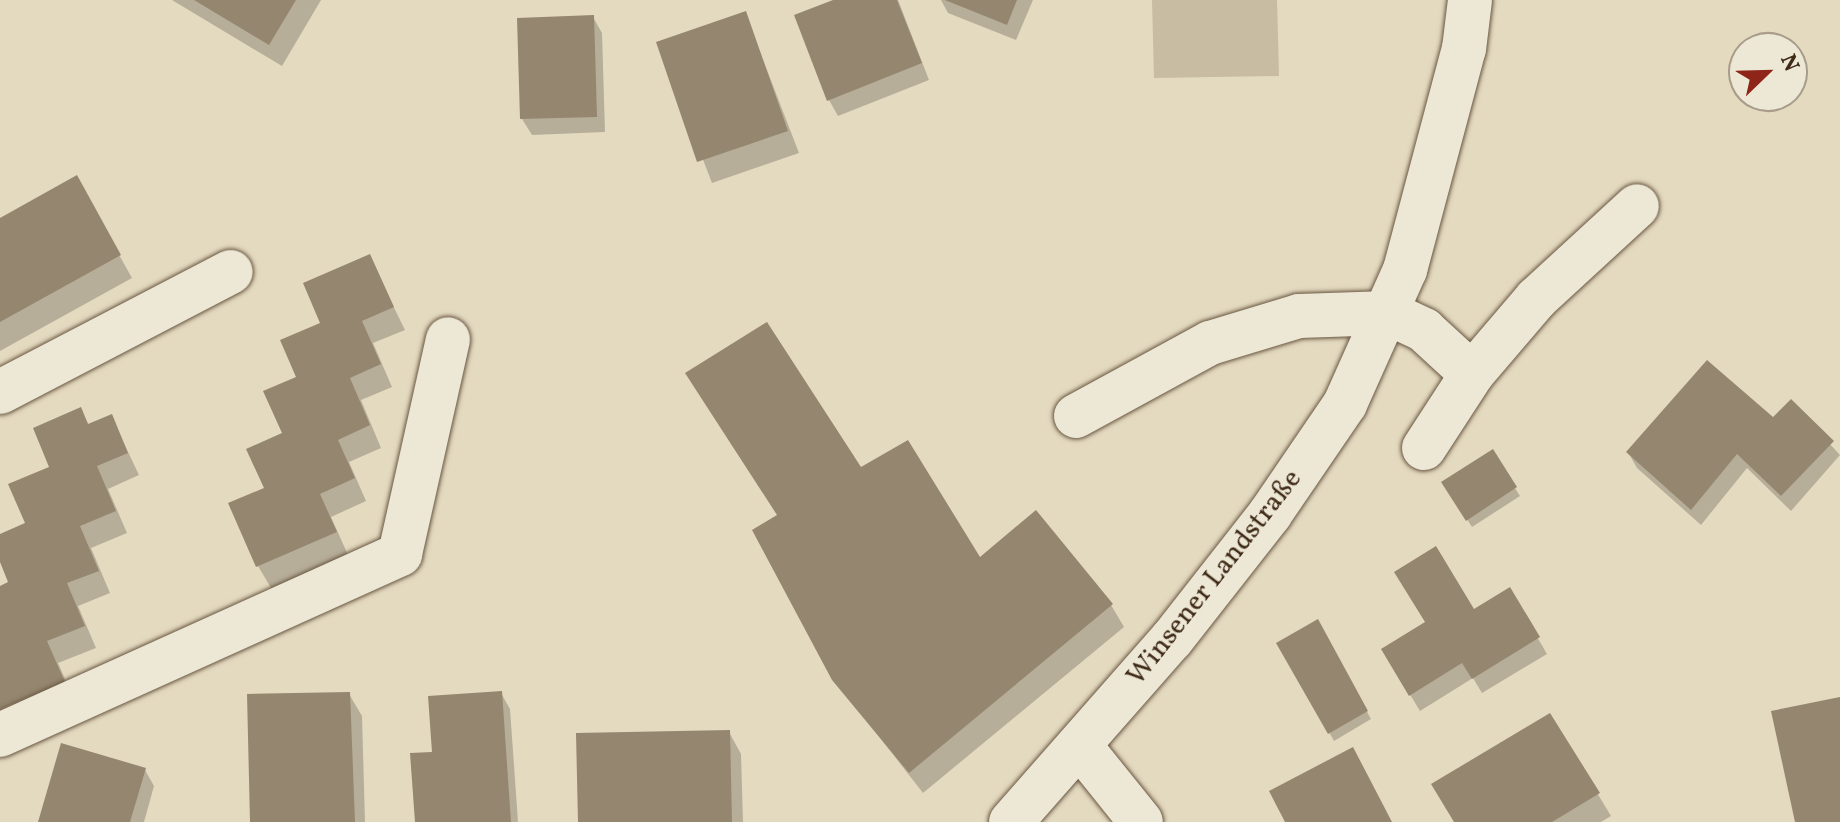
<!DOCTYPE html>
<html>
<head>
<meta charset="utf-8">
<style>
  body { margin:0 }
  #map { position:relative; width:1840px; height:822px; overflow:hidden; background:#e4dac0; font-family:Vollkorn,serif }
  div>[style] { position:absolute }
  .green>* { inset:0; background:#c8bca3 }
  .shadow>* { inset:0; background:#0003 }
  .building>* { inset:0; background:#95866f }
  .roads { filter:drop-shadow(0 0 2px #695741) drop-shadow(0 0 2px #695741) }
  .minor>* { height:44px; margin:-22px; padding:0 22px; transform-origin:22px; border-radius:22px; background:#ede7d6 }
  span { translate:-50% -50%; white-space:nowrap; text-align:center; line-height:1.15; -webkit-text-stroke:7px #ede7d6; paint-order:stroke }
  .street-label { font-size:28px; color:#402b17 }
  .north { position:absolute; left:1728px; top:32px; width:80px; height:80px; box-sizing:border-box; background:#ede7d6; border:2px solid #a89c8a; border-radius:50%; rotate:67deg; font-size:22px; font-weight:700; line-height:32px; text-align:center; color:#402b17 }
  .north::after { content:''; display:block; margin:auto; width:28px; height:36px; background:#8f2418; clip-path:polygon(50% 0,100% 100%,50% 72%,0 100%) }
</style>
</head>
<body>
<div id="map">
  <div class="green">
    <i style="clip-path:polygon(1152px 0,1277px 0,1279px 76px,1154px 78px)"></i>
  </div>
  <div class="shadow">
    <i style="clip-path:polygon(172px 0,321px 0,282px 66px)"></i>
    <i style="clip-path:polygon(838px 0,898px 0,929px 80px,838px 116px,829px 100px)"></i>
    <i style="clip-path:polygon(941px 0,1033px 0,1016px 40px,948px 13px)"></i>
    <i style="clip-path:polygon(745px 13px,799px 153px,712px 183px,658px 43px)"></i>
    <i style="clip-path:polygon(593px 17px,602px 33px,605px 132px,532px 135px,522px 119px)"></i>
    <i style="clip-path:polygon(76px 178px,132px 278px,0 351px,0 220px)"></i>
    <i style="clip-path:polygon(369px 257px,405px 330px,373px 343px,392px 387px,361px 400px,381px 448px,349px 462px,366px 501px,331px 517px,348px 555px,271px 588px,258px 566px,266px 489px,299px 378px,322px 324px)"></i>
    <i style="clip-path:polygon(1791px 402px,1840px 455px,1791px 511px,1747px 468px,1701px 525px,1637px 468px,1628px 452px,1773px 420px)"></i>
    <i style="clip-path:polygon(80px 410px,89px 425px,111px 416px,139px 475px,108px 489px,127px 533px,91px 548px,110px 593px,78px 606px,96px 648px,58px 663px,76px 704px,0 736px,0 588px,11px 583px,0 557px,0 536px,27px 524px)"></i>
    <i style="clip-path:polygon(1492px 452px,1520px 496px,1472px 527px,1444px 483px)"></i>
    <i style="clip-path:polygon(861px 470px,979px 560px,1111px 605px,1124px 627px,923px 793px,834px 679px)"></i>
    <i style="clip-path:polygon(1510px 590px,1547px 654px,1482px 693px,1473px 678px,1420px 711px,1383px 650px,1428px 623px,1473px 612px)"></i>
    <i style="clip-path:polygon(1317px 622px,1371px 719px,1334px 741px,1279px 643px)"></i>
    <i style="clip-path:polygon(501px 693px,510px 709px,518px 822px,417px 822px,434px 754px)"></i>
    <i style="clip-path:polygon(349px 694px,362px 716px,365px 822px,252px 822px)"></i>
    <i style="clip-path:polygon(1550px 715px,1611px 816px,1601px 822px,1456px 822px)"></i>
    <i style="clip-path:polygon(729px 732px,741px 754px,743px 822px,580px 822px)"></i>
    <i style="clip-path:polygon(145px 770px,154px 786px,144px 822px,40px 822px)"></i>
  </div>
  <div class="building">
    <i style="clip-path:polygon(194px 0,296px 0,269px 45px)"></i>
    <i style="clip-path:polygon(833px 0,897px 0,922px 63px,827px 101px,794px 15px)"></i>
    <i style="clip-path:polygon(945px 0,1017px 0,1007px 25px)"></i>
    <i style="clip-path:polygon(746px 11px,788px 131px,697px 162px,656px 42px)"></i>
    <i style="clip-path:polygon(594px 15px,597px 117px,520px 119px,517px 18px)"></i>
    <i style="clip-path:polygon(77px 175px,121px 255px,0 322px,0 218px)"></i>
    <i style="clip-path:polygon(370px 254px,394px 307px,362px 321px,381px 364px,350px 378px,370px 425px,338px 440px,355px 478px,320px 494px,337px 532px,256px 567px,228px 503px,264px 488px,246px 449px,282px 433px,263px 391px,296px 377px,280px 340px,320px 323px,303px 283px)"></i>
    <i style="clip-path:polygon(767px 322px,861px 467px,908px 440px,980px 557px,1036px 510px,1113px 604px,909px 773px,832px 680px,752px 530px,777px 515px,685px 373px)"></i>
    <i style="clip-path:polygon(1707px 360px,1773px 417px,1791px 399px,1834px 441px,1781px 496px,1737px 454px,1691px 510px,1626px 452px)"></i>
    <i style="clip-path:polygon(81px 407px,88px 424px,112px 414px,128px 453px,97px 466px,116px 511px,80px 526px,99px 571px,67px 583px,85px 626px,47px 641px,65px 682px,0 709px,0 586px,8px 582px,0 562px,0 534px,25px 523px,8px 484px,49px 467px,33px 428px)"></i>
    <i style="clip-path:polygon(1493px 449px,1517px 487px,1466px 521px,1441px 482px)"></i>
    <i style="clip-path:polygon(1436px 546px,1474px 609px,1510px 587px,1540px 637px,1472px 679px,1462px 663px,1409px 696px,1381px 649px,1425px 622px,1394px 572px)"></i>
    <i style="clip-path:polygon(1318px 619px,1368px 711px,1328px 734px,1276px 643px)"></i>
    <i style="clip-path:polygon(502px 691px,511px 822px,415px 822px,410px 753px,432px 752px,428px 696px)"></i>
    <i style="clip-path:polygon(350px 692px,355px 822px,250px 822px,247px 694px)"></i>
    <i style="clip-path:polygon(1840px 697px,1840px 822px,1795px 822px,1771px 711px)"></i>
    <i style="clip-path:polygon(1550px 713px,1600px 793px,1552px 822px,1454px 822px,1431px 784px)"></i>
    <i style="clip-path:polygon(730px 730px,732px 822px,578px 822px,576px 733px)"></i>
    <i style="clip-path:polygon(61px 743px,146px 768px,130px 822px,38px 822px)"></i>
    <i style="clip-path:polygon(1353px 747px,1392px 822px,1285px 822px,1269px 791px)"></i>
  </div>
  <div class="roads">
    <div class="minor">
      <i style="left:0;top:392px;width:260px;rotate:-27.5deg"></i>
      <i style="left:1076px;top:416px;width:153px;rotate:-28.6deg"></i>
      <i style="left:1210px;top:343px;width:93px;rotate:-16.9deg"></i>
      <i style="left:1299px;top:316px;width:89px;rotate:-1.9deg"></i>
      <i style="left:1388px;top:313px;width:40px;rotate:25deg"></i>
      <i style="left:1424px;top:330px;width:65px;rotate:42.5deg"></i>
      <i style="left:1472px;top:374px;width:99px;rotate:-49.5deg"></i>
      <i style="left:1536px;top:299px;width:137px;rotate:-42.6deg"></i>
      <i style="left:1424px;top:448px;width:88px;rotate:-57deg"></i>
      <i style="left:0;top:735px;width:439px;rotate:-24.3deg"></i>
      <i style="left:400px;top:554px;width:220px;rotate:-77.4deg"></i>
      <i style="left:1080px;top:746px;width:97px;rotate:51.2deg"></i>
      <i style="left:1011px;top:822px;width:244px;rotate:-48.7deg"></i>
      <i style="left:1172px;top:639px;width:159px;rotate:-51.9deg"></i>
      <i style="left:1270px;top:514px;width:133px;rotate:-55.7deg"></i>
      <i style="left:1345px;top:404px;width:147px;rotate:-65.9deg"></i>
      <i style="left:1405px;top:270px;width:229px;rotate:-75.1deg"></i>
      <i style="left:1464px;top:49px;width:49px;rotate:-83deg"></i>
    </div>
  </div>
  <div class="street-label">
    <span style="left:1215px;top:578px;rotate:-52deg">Winsener Landstraße</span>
  </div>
  <div class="north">N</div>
</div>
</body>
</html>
